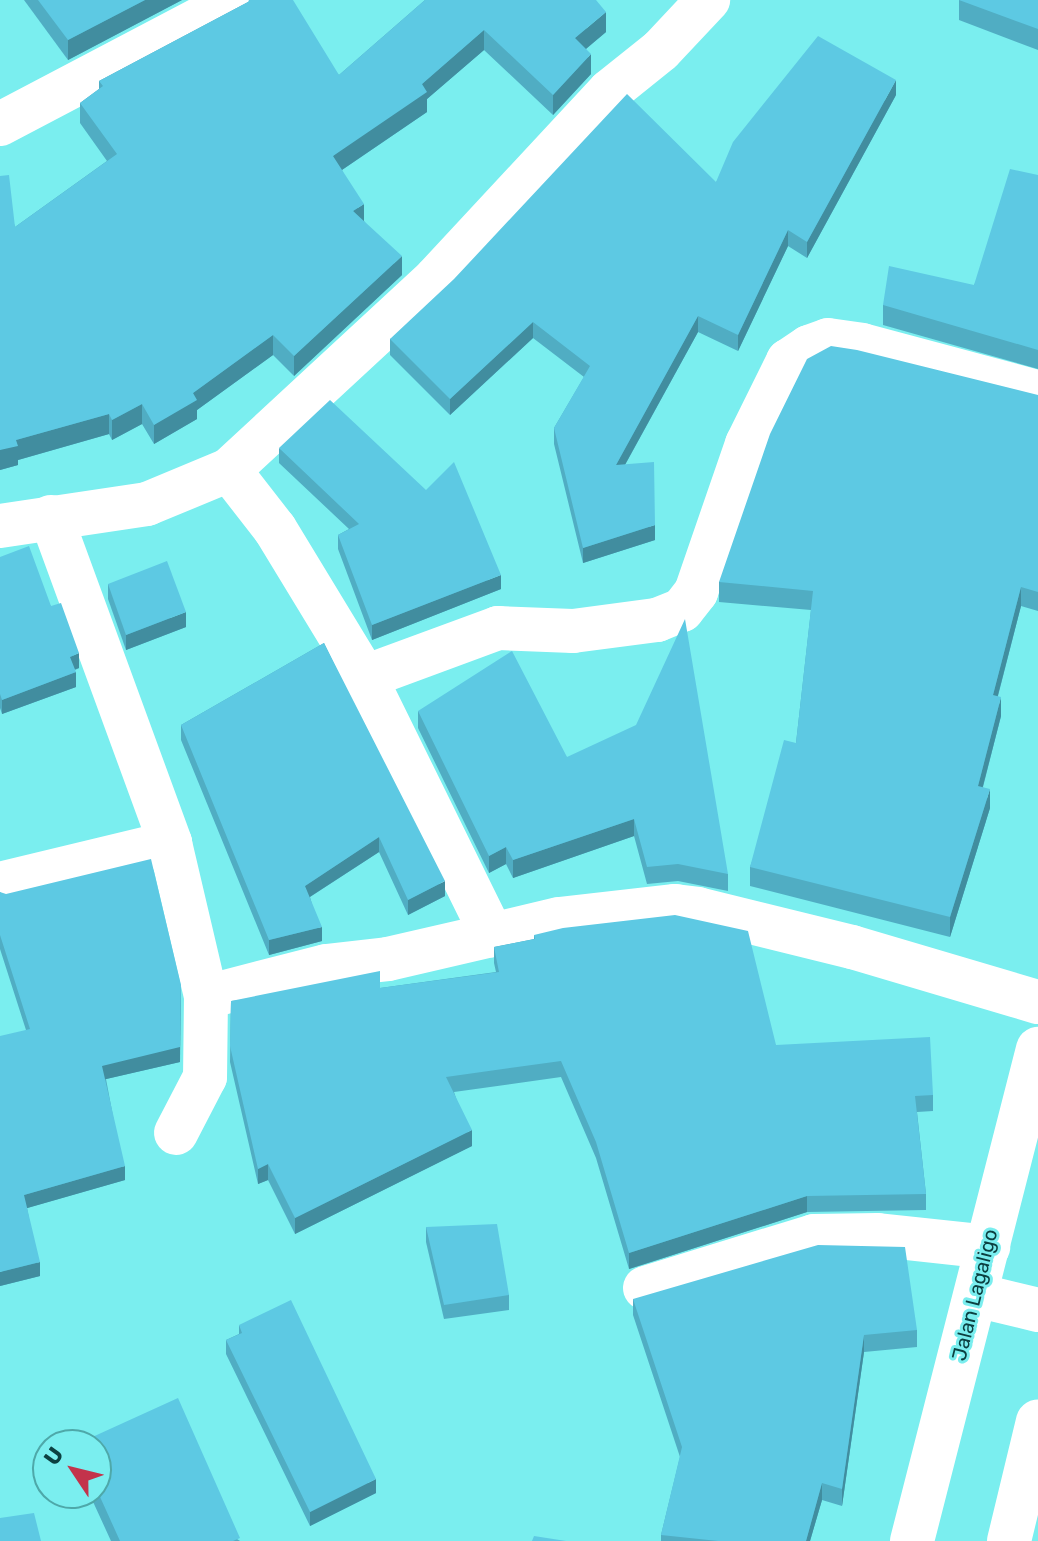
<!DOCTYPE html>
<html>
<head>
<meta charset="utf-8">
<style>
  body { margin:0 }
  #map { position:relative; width:1038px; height:1541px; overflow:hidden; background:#7aeeef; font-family:Rubik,sans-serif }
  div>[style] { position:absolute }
  .minor>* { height:44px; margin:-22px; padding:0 22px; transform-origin:22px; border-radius:22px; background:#fff }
  .wall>* { inset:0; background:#50adc3 }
  .shaded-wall>* { inset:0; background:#418d9f }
  .building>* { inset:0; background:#5dc9e3 }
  span { translate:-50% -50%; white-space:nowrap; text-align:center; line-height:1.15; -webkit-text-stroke:6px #7aeeef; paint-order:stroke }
  .street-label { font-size:20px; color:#0c4041 }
  .north { position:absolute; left:32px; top:1429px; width:80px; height:80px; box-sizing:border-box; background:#7aeeef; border:2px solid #4ea8a9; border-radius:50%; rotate:305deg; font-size:22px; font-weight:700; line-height:32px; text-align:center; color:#0c4041 }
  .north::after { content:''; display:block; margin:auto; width:28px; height:36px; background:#c3334b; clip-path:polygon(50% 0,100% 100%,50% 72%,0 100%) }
</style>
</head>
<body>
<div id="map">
  <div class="minor">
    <i style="left:0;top:124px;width:267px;rotate:-27.7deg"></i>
    <i style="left:229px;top:470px;width:75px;rotate:52.1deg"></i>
    <i style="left:275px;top:529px;width:173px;rotate:58.7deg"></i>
    <i style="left:365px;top:677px;width:288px;rotate:63.8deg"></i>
    <i style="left:492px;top:935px;width:69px;rotate:-13.4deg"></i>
    <i style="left:559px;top:919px;width:117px;rotate:-6.4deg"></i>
    <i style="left:675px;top:906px;width:23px;rotate:7deg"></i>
    <i style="left:698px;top:909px;width:159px;rotate:13.9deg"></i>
    <i style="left:852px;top:947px;width:194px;rotate:16.5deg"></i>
    <i style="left:51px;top:517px;width:347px;rotate:69.9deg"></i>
    <i style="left:170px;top:843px;width:158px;rotate:76.8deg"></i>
    <i style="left:206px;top:997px;width:80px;rotate:90.7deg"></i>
    <i style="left:205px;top:1077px;width:63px;rotate:117.4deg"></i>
    <i style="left:0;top:526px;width:149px;rotate:-8.5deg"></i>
    <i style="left:147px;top:504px;width:89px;rotate:-22.5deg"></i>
    <i style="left:229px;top:470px;width:282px;rotate:-42.8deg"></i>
    <i style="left:436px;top:278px;width:255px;rotate:-47.1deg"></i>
    <i style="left:610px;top:91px;width:65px;rotate:-38.8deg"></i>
    <i style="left:661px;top:50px;width:69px;rotate:-46.8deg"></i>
    <i style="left:365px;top:677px;width:142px;rotate:-20.2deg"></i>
    <i style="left:498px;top:628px;width:75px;rotate:2.3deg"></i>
    <i style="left:573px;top:631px;width:85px;rotate:-7.5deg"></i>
    <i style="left:657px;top:620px;width:27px;rotate:-22deg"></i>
    <i style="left:682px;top:610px;width:23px;rotate:-52deg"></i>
    <i style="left:696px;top:592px;width:157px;rotate:-71deg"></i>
    <i style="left:747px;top:444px;width:93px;rotate:-63.7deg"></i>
    <i style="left:788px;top:361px;width:25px;rotate:-34deg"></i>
    <i style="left:809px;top:347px;width:20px;rotate:-20deg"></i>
    <i style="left:828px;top:340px;width:34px;rotate:8deg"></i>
    <i style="left:862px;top:345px;width:182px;rotate:15deg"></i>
    <i style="left:0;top:884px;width:175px;rotate:-13.6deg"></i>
    <i style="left:206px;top:997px;width:124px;rotate:-14.5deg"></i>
    <i style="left:326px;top:966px;width:62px;rotate:-6.4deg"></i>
    <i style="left:388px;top:959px;width:107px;rotate:-13deg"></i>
    <i style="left:645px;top:1288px;width:177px;rotate:-17.1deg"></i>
    <i style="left:814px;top:1236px;width:64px;rotate:-0.9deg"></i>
    <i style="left:878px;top:1235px;width:111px;rotate:6.2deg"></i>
    <i style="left:976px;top:1295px;width:64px;rotate:13.6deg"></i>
    <i style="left:912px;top:1541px;width:508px;rotate:-75.64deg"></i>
    <i style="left:1009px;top:1541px;width:123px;rotate:-76.4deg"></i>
  </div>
  <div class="wall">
    <i style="clip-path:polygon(24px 0,182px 0,68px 60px)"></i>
    <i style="clip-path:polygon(425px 0,606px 32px,586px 49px,591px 74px,553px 115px,484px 50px,427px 99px,427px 112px,342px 170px,364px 221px,402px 275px,294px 376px,273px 355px,197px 410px,197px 419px,154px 444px,142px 424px,112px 440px,109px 434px,18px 460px,18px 465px,0 470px,0 176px,15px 227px,107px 161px,80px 123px,80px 103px,99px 89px,99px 81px,248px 2px,339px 75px)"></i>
    <i style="clip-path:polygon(959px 0,1038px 0,1038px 50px,959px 20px)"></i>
    <i style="clip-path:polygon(896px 95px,807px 258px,788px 246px,738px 351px,698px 332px,625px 465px,655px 540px,583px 563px,554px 444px,554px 428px,584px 377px,533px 338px,450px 415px,390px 355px,390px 339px)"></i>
    <i style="clip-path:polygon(1038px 175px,1038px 369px,883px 325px,883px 305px,974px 285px)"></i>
    <i style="clip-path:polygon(1038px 395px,1038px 611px,1021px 606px,998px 696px,1001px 716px,983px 787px,990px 808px,950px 937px,750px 886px,750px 867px,796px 743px,811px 610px,719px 602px,719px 582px)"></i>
    <i style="clip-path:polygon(279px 448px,501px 589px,372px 640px,338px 549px,338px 535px,349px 529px,279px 463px)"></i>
    <i style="clip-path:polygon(0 557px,51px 606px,79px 668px,75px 670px,76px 687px,2px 714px,0 708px)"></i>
    <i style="clip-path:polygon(108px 584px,186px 627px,126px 650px,108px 599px)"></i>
    <i style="clip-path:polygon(324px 643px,445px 896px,408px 915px,379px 852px,310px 897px,322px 941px,269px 955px,181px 740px,181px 725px)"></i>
    <i style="clip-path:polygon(418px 711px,567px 757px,728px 874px,728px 891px,678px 881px,647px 884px,634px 836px,513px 878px,506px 864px,489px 873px,418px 728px)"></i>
    <i style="clip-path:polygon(0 892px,180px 1062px,106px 1079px,125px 1180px,27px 1208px,40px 1276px,0 1286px,26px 1030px,0 949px)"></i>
    <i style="clip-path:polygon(534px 935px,776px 1045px,933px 1095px,933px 1111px,917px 1112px,926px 1194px,926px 1210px,807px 1212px,629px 1269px,596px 1158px,561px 1077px,454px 1092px,472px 1146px,295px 1234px,268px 1180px,258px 1184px,230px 1062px,231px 1001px,380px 988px,496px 972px,494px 963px,494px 947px,534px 939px)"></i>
    <i style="clip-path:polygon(426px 1227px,509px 1295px,509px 1310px,444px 1319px,426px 1242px)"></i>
    <i style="clip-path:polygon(633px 1299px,917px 1330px,917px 1347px,864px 1352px,842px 1506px,822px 1500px,810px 1541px,661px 1541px,661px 1535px,680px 1457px,633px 1315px)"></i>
    <i style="clip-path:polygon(239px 1325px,376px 1493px,310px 1526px,226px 1354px,226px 1340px,239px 1334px)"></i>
    <i style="clip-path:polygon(96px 1445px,240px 1541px,111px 1541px,89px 1493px,96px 1493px)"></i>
  </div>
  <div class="shaded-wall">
    <i style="clip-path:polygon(145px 0,182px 0,68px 60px,68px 40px)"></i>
    <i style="clip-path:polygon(606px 12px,606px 32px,575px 58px,575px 38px)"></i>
    <i style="clip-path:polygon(484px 30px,484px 50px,427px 99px,427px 112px,333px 176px,333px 156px,422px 84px)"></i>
    <i style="clip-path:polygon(591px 54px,591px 74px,553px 115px,553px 95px)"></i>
    <i style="clip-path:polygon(896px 80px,896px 95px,807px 258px,807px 242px)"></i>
    <i style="clip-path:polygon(364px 204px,364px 223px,353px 211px)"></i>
    <i style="clip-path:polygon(788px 230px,788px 246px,738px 351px,738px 335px)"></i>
    <i style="clip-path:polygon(402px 256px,402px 275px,294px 376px,294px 356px)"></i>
    <i style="clip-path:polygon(698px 316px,698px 332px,616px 481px,616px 465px)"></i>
    <i style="clip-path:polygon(533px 322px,533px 338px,450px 415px,450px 399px)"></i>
    <i style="clip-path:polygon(273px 335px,273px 355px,197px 410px,197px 419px,154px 444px,154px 425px,193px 393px)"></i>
    <i style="clip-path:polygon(142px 404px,142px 424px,112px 440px,112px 420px)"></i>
    <i style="clip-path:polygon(109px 414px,109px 434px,18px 460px,18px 465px,0 470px,0 450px,16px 440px)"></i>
    <i style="clip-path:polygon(655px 525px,655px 540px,583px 563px,583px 548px)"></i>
    <i style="clip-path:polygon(501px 575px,501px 589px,372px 640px,372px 625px)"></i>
    <i style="clip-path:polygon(1021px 587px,1021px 606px,993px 714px,993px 695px)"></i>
    <i style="clip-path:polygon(186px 612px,186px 627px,126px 650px,126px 635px)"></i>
    <i style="clip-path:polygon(79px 653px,79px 668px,70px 671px,70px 657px)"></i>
    <i style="clip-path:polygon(76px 672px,76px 687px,2px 714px,2px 700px)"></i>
    <i style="clip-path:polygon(1001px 697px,1001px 716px,978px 805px,978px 786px)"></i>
    <i style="clip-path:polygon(990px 789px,990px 808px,950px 937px,950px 917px)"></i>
    <i style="clip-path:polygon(634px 819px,634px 836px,513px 878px,513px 860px)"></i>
    <i style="clip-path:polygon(379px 837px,379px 852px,305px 900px,305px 886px)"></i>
    <i style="clip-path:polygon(506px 847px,506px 864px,489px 873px,489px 856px)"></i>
    <i style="clip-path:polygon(445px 881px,445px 896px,408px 915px,408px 900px)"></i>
    <i style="clip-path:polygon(322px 927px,322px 941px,269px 955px,269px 940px)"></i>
    <i style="clip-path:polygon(181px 985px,180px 1062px,102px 1080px,102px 1066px)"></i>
    <i style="clip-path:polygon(472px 1130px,472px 1146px,295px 1234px,295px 1218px)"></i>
    <i style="clip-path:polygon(268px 1164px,268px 1180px,258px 1184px,258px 1169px)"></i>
    <i style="clip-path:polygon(125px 1166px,125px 1180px,24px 1209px,24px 1195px)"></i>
    <i style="clip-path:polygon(807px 1196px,807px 1212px,629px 1269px,629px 1253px)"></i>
    <i style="clip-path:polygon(40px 1262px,40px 1276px,0 1286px,0 1272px)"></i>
    <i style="clip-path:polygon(864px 1335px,864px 1352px,842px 1506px,842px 1489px)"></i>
    <i style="clip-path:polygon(376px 1479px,376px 1493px,310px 1526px,310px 1512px)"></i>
    <i style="clip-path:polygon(822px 1483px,822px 1500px,810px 1541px,806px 1541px)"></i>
  </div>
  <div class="building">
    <i style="clip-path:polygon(38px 0,145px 0,68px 40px)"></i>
    <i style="clip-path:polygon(249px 0,293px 0,339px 75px,425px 0,596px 0,606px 12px,575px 38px,591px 54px,553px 95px,484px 30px,422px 84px,427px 92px,333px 156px,364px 204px,353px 211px,402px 256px,294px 356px,273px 335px,193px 393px,197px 400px,154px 425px,142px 404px,112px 420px,109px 414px,16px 440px,18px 446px,0 450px,0 176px,9px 175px,15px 227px,117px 154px,80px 103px,103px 86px,99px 81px,248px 2px)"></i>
    <i style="clip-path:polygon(959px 0,1038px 0,1038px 29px)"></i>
    <i style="clip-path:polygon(818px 36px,896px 80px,807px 242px,788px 230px,738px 335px,698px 316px,616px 465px,654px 462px,655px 525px,583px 548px,554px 428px,590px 366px,533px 322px,450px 399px,390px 339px,454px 279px,627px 94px,716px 182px,733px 142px)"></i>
    <i style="clip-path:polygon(1010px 169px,1038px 175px,1038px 350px,883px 305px,889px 266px,974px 285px)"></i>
    <i style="clip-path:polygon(831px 346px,857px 350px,1038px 395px,1038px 592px,1021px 587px,993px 695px,1001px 697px,978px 786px,990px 789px,950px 917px,750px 867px,784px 740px,796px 743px,813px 591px,719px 582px,770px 434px,807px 359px)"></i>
    <i style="clip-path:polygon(330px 400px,426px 490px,454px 462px,501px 575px,372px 625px,338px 535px,359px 524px,279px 448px)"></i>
    <i style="clip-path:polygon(29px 546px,51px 606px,61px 603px,79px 653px,70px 657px,76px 672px,2px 700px,0 694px,0 557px)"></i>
    <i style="clip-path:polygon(167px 561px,186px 612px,126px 635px,108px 584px)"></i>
    <i style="clip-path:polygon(685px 619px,728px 874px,678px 864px,647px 867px,634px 819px,513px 860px,506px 847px,489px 856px,418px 711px,512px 651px,567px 757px,636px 725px)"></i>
    <i style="clip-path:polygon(324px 643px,445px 881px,408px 900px,379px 837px,305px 886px,322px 927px,269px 940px,181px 725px)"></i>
    <i style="clip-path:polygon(151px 859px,181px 985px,180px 1047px,102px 1066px,125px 1166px,24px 1195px,40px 1262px,0 1272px,0 1036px,30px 1029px,0 935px,0 892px,6px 894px)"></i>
    <i style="clip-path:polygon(675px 915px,748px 931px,776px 1045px,930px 1037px,933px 1095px,915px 1096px,926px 1194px,807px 1196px,629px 1253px,596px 1142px,561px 1061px,446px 1077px,472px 1130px,295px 1218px,268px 1164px,258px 1169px,230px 1046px,231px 1001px,380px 971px,380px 988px,499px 972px,494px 947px,535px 939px,534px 935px,563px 928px)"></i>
    <i style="clip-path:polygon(497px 1224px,509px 1295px,444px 1305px,426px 1227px)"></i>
    <i style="clip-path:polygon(818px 1245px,905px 1247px,917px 1330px,864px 1335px,842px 1489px,822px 1483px,806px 1541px,718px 1541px,661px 1535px,682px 1447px,633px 1299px)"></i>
    <i style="clip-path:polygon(291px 1300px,376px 1479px,310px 1512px,226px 1340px,242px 1333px,239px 1325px)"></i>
    <i style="clip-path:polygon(178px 1398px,240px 1538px,233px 1541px,120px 1541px,96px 1488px,96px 1445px,77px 1444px)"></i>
    <i style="clip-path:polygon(34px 1513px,41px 1541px,0 1541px,0 1518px)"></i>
    <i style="clip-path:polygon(534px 1536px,566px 1541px,532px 1541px)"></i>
  </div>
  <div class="street-label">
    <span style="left:975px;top:1295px;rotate:-76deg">Jalan Lagaligo</span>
  </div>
  <div class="north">U</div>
</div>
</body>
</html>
